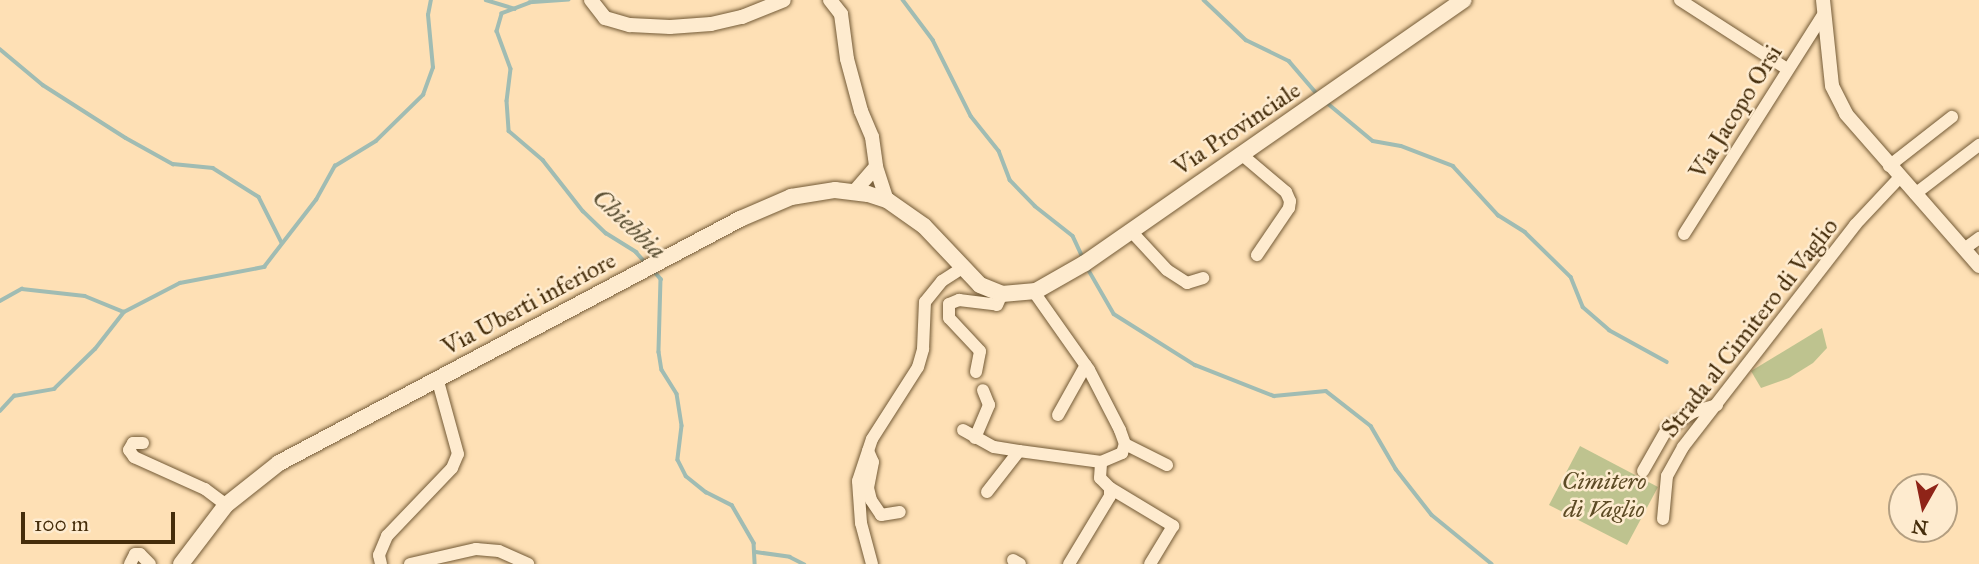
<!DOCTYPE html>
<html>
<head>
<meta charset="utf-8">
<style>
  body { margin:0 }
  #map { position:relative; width:1979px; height:564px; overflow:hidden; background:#fee0b5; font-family:"IM FELL Great Primer",serif }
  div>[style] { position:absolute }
  .green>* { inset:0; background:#bec38f }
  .stream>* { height:3.5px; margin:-1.75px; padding:0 1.75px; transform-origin:1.75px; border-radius:1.75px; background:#a0bcb3 }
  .roads { filter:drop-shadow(0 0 2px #735a36) drop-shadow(0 0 2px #735a36) }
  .minor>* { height:12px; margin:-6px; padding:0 6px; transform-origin:6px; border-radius:6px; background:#feebcf }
  .tertiary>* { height:14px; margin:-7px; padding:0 7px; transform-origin:7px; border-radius:7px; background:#feebcf }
  .secondary>* { height:16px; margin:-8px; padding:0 8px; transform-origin:8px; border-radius:8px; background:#feebcf }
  span { translate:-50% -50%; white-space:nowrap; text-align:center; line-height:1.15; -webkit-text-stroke:5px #feebcf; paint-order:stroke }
  .street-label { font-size:24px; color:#452d0b }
  .park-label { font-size:24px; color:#5d4b25; font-style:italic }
  .water-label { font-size:26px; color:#5c5135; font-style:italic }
  .north { position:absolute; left:1888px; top:473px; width:70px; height:70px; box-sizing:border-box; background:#feebcf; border:2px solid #b49f81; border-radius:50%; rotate:189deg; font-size:19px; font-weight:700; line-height:28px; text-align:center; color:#452d0b }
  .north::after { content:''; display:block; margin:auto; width:24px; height:32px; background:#8f2418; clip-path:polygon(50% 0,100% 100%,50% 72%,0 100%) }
  .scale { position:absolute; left:21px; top:512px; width:154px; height:32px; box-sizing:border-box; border:4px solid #452d0b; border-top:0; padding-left:9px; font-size:21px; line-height:24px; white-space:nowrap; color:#452d0b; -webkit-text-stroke:5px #feebcf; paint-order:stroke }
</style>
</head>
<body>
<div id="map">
  <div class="green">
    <i style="clip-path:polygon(1822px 328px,1827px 348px,1813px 363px,1789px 378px,1761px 388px,1751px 371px)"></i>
    <i style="clip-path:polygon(1580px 446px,1658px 487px,1627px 545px,1549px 505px)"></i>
  </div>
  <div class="stream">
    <i style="left:486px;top:0;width:30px;rotate:17deg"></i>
    <i style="left:569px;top:0;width:39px;rotate:176deg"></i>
    <i style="left:530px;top:3px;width:30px;rotate:159deg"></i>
    <i style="left:502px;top:14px;width:18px;rotate:106deg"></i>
    <i style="left:497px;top:31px;width:40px;rotate:69.8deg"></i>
    <i style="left:511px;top:69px;width:32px;rotate:97deg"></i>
    <i style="left:507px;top:101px;width:30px;rotate:86deg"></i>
    <i style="left:509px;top:131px;width:45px;rotate:40.5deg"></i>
    <i style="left:543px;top:160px;width:65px;rotate:51.9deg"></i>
    <i style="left:583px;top:211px;width:32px;rotate:44deg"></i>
    <i style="left:606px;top:233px;width:36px;rotate:32deg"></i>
    <i style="left:636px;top:252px;width:15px;rotate:48deg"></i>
    <i style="left:903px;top:0;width:50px;rotate:53.1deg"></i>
    <i style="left:933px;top:40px;width:85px;rotate:63.4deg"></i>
    <i style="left:971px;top:116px;width:45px;rotate:51.3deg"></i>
    <i style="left:999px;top:151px;width:31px;rotate:69deg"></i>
    <i style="left:1010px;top:180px;width:36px;rotate:46deg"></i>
    <i style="left:1035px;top:206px;width:48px;rotate:38.3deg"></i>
    <i style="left:1073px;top:236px;width:26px;rotate:65deg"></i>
    <i style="left:1204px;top:0;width:58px;rotate:43.6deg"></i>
    <i style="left:1246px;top:40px;width:48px;rotate:26deg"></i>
    <i style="left:1289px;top:61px;width:46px;rotate:49.4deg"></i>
    <i style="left:0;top:49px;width:56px;rotate:39.9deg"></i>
    <i style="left:43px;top:85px;width:98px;rotate:32.6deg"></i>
    <i style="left:126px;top:138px;width:54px;rotate:29deg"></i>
    <i style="left:173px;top:164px;width:40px;rotate:5.7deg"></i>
    <i style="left:213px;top:168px;width:54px;rotate:32.2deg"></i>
    <i style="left:259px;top:197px;width:51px;rotate:63.4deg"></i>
    <i style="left:1325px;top:101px;width:62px;rotate:39.8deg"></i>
    <i style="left:1373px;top:141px;width:28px;rotate:10deg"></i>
    <i style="left:1401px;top:146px;width:56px;rotate:21deg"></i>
    <i style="left:1453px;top:166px;width:67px;rotate:47.4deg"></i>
    <i style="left:1498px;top:215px;width:32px;rotate:32deg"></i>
    <i style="left:1525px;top:232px;width:64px;rotate:44.4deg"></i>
    <i style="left:1571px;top:277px;width:32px;rotate:68deg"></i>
    <i style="left:1583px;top:307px;width:35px;rotate:41deg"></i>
    <i style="left:1609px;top:330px;width:66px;rotate:28.9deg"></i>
    <i style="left:1087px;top:267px;width:54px;rotate:60.1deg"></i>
    <i style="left:1114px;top:314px;width:96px;rotate:32.2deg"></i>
    <i style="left:1195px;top:365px;width:85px;rotate:21.4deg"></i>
    <i style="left:1274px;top:396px;width:52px;rotate:-5.5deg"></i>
    <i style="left:1326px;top:391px;width:57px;rotate:37.9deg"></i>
    <i style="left:1371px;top:426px;width:50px;rotate:59.8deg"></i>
    <i style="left:1396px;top:469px;width:58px;rotate:52deg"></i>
    <i style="left:1432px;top:515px;width:77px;rotate:39.2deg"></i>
    <i style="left:654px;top:271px;width:11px;rotate:49deg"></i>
    <i style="left:661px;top:279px;width:73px;rotate:91.6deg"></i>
    <i style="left:659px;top:352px;width:18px;rotate:81deg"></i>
    <i style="left:662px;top:370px;width:28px;rotate:58deg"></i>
    <i style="left:677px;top:394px;width:32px;rotate:81deg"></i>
    <i style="left:682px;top:426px;width:34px;rotate:97deg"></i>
    <i style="left:678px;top:460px;width:18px;rotate:63deg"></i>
    <i style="left:686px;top:476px;width:26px;rotate:39deg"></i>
    <i style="left:706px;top:492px;width:29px;rotate:27deg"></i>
    <i style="left:732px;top:505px;width:44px;rotate:59.9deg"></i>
    <i style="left:754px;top:543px;width:21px;rotate:87deg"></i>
    <i style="left:0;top:301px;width:25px;rotate:-29deg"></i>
    <i style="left:22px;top:289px;width:63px;rotate:6.3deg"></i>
    <i style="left:85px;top:296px;width:42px;rotate:22.3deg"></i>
    <i style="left:0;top:411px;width:21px;rotate:-47deg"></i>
    <i style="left:14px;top:396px;width:41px;rotate:-9.9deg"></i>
    <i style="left:54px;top:389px;width:57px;rotate:-44.3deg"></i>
    <i style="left:95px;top:349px;width:47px;rotate:-51.9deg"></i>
    <i style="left:124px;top:312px;width:63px;rotate:-27.4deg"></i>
    <i style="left:180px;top:283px;width:86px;rotate:-10.8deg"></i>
    <i style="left:264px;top:267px;width:85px;rotate:-52.2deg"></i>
    <i style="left:316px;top:200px;width:39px;rotate:-61deg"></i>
    <i style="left:335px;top:166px;width:48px;rotate:-31.4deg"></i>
    <i style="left:376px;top:141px;width:66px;rotate:-44.4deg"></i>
    <i style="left:423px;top:95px;width:29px;rotate:-70deg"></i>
    <i style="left:433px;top:68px;width:53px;rotate:-95.4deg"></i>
    <i style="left:428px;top:15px;width:15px;rotate:-79deg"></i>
    <i style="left:756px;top:552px;width:34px;rotate:8deg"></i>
    <i style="left:790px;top:557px;width:16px;rotate:27deg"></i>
  </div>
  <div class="roads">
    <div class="minor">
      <i style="left:1680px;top:0;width:127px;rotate:32.8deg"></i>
      <i style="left:1241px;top:154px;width:59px;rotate:40.2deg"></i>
      <i style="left:1286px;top:192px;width:10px;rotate:66deg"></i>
      <i style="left:1290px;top:201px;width:7px;rotate:98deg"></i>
      <i style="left:1289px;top:208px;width:57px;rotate:124.2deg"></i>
      <i style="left:1889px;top:166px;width:80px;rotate:-37.9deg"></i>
      <i style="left:1915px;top:194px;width:81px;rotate:-37.4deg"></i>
      <i style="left:1130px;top:230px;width:54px;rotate:47.2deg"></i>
      <i style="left:1167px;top:270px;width:24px;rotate:33deg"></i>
      <i style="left:1187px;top:283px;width:17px;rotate:-17deg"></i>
      <i style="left:1684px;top:234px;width:262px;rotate:-57.6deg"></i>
      <i style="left:1964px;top:249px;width:19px;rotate:-36deg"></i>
      <i style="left:976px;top:372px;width:21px;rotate:-79deg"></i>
      <i style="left:980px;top:351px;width:45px;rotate:-133.2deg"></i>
      <i style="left:949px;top:318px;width:14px;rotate:-90deg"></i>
      <i style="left:949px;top:304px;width:11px;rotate:-22deg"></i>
      <i style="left:959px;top:300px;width:38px;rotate:7deg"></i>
      <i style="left:997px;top:305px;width:12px;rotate:-66deg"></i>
      <i style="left:1058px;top:415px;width:57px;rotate:-60.8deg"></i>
      <i style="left:963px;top:430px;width:35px;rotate:29deg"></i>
      <i style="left:994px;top:447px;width:25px;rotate:9deg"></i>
      <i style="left:1019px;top:451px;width:83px;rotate:7.6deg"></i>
      <i style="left:1101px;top:462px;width:23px;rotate:-23deg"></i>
      <i style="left:1122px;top:453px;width:9px;rotate:-72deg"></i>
      <i style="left:1125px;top:444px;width:15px;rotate:-110deg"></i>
      <i style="left:1120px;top:430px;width:68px;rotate:-117.3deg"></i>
      <i style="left:1089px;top:370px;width:95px;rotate:-125.2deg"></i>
      <i style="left:975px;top:438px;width:36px;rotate:-67deg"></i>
      <i style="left:989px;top:405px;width:16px;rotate:-112deg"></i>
      <i style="left:143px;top:443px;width:10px;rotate:180deg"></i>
      <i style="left:133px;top:443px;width:8px;rotate:120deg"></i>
      <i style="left:129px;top:450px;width:9px;rotate:54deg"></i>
      <i style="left:134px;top:457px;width:78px;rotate:24.3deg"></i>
      <i style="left:205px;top:489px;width:26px;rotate:37deg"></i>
      <i style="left:1125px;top:444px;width:47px;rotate:26.6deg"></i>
      <i style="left:868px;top:451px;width:12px;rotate:66deg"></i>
      <i style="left:873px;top:462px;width:26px;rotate:101deg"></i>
      <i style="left:868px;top:488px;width:12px;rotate:76deg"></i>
      <i style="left:871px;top:500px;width:18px;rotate:56deg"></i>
      <i style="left:881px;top:515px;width:19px;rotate:-9deg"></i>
      <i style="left:1643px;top:471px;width:48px;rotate:-60.3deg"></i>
      <i style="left:1667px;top:429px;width:31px;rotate:-33deg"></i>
      <i style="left:1693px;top:412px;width:25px;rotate:-16deg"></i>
      <i style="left:1110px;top:488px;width:74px;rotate:31.1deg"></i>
      <i style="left:1173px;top:526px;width:44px;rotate:121.2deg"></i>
      <i style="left:987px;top:492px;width:52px;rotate:-52deg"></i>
      <i style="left:1663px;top:519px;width:43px;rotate:-84.7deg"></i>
      <i style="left:1667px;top:476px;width:33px;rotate:-61deg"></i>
      <i style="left:1683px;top:447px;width:281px;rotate:-52.2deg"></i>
      <i style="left:1855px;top:225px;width:66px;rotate:-46.8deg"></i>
      <i style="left:1013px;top:560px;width:8px;rotate:30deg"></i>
      <i style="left:130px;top:564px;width:11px;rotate:-63deg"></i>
      <i style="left:135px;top:554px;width:5px"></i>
      <i style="left:140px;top:554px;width:14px;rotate:45deg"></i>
      <i style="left:381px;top:564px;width:9px;rotate:-103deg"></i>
      <i style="left:379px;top:555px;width:21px;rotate:-67deg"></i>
      <i style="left:387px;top:536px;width:94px;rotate:-46.3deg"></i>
      <i style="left:452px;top:468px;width:15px;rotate:-67deg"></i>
      <i style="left:458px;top:454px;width:79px;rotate:-105.4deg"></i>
      <i style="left:410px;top:564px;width:68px;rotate:-12.8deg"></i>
      <i style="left:476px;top:549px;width:23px;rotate:5deg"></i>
      <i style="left:499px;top:551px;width:32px;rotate:24deg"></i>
      <i style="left:872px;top:564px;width:42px;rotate:-105deg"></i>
      <i style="left:861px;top:523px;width:42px;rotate:-94.1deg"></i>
      <i style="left:858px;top:481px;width:44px;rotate:-71.6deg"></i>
      <i style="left:872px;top:439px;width:85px;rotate:-57.4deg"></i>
      <i style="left:918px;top:367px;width:19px;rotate:-74deg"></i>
      <i style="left:923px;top:349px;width:47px;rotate:-87.6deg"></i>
      <i style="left:925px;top:302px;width:27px;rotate:-51deg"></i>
      <i style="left:942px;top:281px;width:24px;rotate:-33deg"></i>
      <i style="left:1069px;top:564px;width:79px;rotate:-58.9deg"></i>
      <i style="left:1110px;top:496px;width:8px;rotate:-90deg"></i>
      <i style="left:1110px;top:488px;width:14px;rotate:-135deg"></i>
      <i style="left:1100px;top:478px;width:16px;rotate:-86deg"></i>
    </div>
    <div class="tertiary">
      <i style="left:591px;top:0;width:23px;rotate:52deg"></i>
      <i style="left:605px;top:18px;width:26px;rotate:16deg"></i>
      <i style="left:630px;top:25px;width:40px;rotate:2.9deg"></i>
      <i style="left:670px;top:27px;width:41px;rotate:-4.2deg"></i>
      <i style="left:711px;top:24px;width:32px;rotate:-13deg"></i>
      <i style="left:742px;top:17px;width:45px;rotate:-22deg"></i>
      <i style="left:830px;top:0;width:18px;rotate:52deg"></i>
      <i style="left:841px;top:14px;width:45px;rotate:82.4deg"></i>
      <i style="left:847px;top:59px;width:54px;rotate:74.9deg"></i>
      <i style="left:861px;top:111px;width:28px;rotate:67deg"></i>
      <i style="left:872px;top:137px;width:30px;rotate:82deg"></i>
      <i style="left:876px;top:167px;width:35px;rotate:72deg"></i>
      <i style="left:1823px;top:0;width:86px;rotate:84deg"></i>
      <i style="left:1832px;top:86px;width:31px;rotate:63deg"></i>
      <i style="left:1846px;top:114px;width:202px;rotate:48.8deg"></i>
      <i style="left:854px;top:192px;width:33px;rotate:-49deg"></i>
    </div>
    <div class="secondary">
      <i style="left:181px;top:564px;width:74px;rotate:-52.7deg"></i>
      <i style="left:226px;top:505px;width:68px;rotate:-38.4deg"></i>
      <i style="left:279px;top:463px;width:522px;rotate:-27.89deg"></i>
      <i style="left:740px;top:219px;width:56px;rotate:-23.3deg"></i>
      <i style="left:791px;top:197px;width:45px;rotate:-9deg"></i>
      <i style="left:835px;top:190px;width:33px;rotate:7deg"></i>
      <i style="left:868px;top:194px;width:20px;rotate:18deg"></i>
      <i style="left:887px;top:200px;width:45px;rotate:35.1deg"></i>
      <i style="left:924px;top:226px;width:81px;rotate:46.5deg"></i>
      <i style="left:980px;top:285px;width:24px;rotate:22deg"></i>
      <i style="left:1002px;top:294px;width:34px;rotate:-5deg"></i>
      <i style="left:1036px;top:291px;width:56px;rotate:-29.7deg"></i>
      <i style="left:1085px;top:263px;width:461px;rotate:-34.8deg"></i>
    </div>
  </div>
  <div class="street-label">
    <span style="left:1736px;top:112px;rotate:-58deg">Via Jacopo Orsi</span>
    <span style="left:1237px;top:129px;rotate:-34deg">Via Provinciale</span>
    <span style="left:529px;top:304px;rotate:-28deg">Via Uberti inferiore</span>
    <span style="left:1750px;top:328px;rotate:-52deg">Strada al Cimitero di Vaglio</span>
  </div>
  <div class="park-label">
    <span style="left:1604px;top:496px">Cimitero<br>di Vaglio</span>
  </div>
  <div class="water-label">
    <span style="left:629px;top:224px;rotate:43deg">Chiebbia</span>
  </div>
  <div class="north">N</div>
  <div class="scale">100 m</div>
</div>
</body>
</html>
